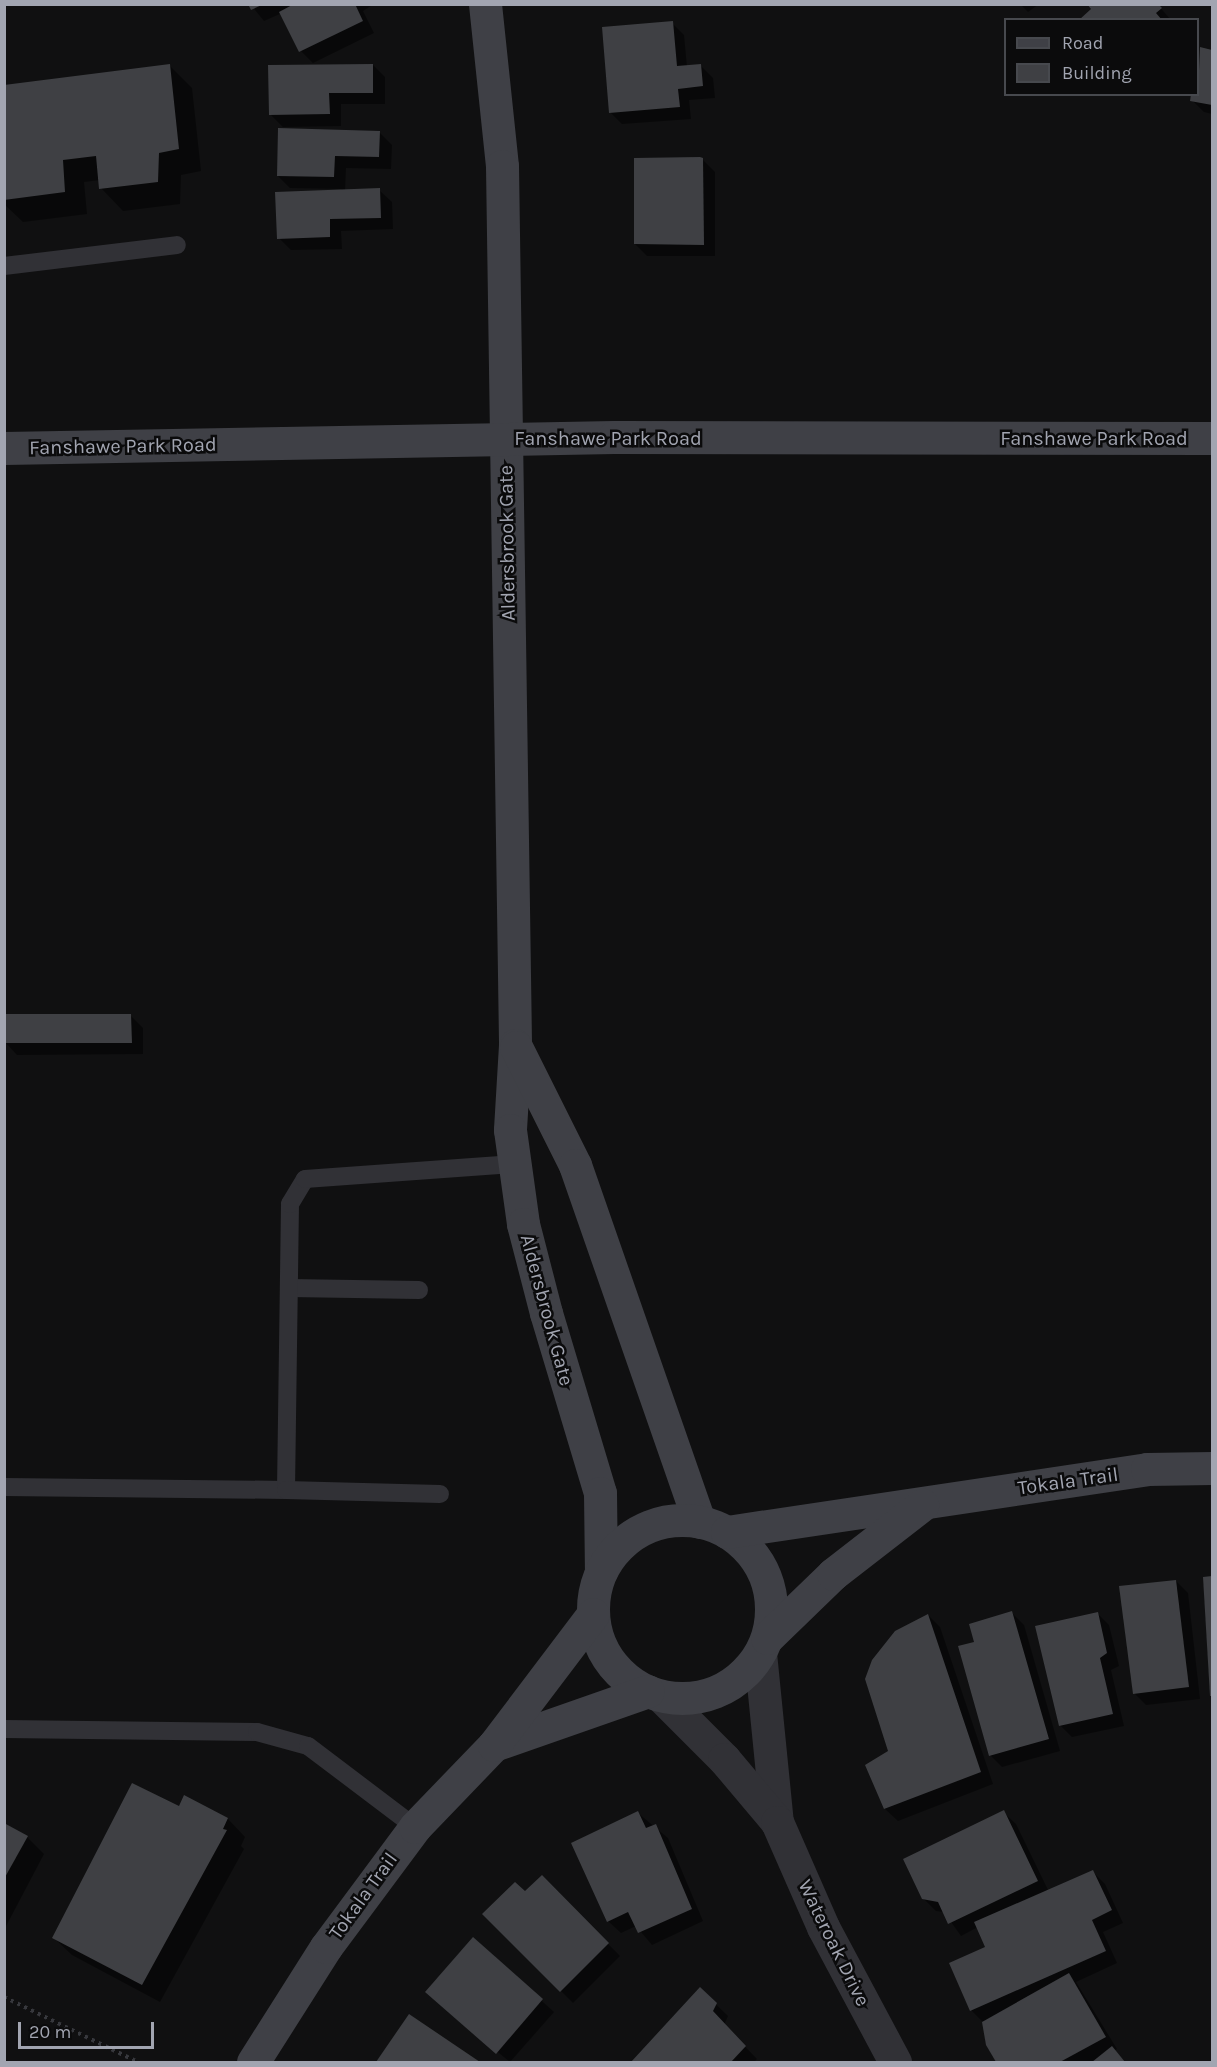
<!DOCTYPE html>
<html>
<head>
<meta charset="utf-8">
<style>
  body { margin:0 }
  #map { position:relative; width:1217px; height:2067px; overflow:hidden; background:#101011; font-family:Karla,sans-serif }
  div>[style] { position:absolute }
  .shadow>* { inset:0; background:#0007 }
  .building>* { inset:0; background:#3f4044 }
  .path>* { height:4px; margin-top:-2px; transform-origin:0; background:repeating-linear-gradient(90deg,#37383d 0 3px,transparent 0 7.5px) }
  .lane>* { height:18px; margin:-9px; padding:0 9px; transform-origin:9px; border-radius:9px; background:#313136 }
  .street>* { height:33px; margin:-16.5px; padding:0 16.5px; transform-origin:16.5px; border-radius:16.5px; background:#313136 }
  .secondary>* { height:33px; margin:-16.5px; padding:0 16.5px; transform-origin:16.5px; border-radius:16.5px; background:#3f4046 }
  .secondary>.ring { margin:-16.5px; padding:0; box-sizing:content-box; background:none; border:33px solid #3f4046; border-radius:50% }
  span { translate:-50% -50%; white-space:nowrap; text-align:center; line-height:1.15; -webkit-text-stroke:5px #0b0b0c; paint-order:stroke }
  .street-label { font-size:20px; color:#a2a5b1 }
  .frame { position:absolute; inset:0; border:6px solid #a2a5b1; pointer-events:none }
  .legend { position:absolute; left:1004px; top:18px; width:195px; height:78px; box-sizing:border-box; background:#0b0b0c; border:2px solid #47494e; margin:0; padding:8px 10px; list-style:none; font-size:18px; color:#a2a5b1 }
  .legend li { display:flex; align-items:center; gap:12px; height:30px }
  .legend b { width:30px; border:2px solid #47494e }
  .scale { position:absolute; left:18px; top:2022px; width:136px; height:27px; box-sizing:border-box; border:3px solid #a2a5b1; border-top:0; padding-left:8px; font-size:18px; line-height:21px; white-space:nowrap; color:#a2a5b1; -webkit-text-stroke:4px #0b0b0c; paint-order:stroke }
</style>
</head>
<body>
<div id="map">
  <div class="shadow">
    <i style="clip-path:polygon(250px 4px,374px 4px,363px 11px,374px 33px,313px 63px,301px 51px,282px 13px,264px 21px)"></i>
    <i style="clip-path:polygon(1020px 4px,1039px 4px,1028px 12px)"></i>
    <i style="clip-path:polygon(1157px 4px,1171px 20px,1081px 20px,1093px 9px)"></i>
    <i style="clip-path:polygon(672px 23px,684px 35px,687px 67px,701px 66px,713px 78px,715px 98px,689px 100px,691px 119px,622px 124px,610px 112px)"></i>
    <i style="clip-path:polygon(1201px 49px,1212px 51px,1212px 114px,1204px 112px,1192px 100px,1198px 94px)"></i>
    <i style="clip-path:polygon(373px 65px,385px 77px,385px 104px,341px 104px,341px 126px,283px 127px,271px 115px)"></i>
    <i style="clip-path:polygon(170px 66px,192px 88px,201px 171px,181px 175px,180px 204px,123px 211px,101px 188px,100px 180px,84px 182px,87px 214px,23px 222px,4px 204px,4px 86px)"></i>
    <i style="clip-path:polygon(379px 132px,392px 145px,391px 169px,346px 168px,345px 191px,379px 190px,392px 202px,393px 229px,341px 231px,342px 249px,291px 250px,279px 238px,342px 189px,290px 188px,278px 176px)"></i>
    <i style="clip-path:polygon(702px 159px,715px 172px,715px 256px,647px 256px,635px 244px)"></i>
    <i style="clip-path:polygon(131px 1016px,143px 1028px,143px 1054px,17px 1055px,5px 1042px)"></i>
    <i style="clip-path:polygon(1205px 1578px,1212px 1578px,1212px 1696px,1212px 1695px)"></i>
    <i style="clip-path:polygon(1176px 1581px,1188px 1593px,1200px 1699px,1146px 1705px,1134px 1693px)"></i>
    <i style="clip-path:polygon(1012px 1613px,1024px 1625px,1060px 1751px,1002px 1767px,990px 1755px,975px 1643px)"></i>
    <i style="clip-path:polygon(1097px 1613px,1109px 1625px,1119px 1666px,1111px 1670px,1124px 1726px,1072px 1737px,1060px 1725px)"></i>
    <i style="clip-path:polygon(928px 1615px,940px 1627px,993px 1784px,898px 1821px,885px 1809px,867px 1766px,889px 1752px)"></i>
    <i style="clip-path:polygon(185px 1797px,228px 1819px,245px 1837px,241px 1846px,244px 1849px,160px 2002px,72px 1955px,54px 1938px,180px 1808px)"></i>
    <i style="clip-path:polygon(1003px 1812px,1016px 1824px,1049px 1892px,1093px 1872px,1105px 1884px,1123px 1923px,1103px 1932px,1117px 1963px,1076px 1982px,1117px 2049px,1114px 2051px,1125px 2062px,998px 2062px,987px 2044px,984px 2023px,972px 2011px,951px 1964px,987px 1948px,978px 1927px,961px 1936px,944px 1912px,936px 1911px,923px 1898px)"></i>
    <i style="clip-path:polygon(638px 1813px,668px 1838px,703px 1921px,652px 1945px,636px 1926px,621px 1933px,608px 1921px)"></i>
    <i style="clip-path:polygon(4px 1825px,27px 1837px,44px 1854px,4px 1930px)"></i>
    <i style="clip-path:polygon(542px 1877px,620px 1956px,573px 2003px,484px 1914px,525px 1894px)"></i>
    <i style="clip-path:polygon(473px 1939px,554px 2012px,510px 2062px,439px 2004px)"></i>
    <i style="clip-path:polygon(700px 1989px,728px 2016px,724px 2025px,757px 2059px,754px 2062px,633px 2062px)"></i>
    <i style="clip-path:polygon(409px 2016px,478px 2062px,377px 2062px)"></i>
  </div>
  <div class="building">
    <i style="clip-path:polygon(248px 4px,264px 4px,251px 10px)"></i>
    <i style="clip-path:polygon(294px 4px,355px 4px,363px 21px,299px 52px,279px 12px)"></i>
    <i style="clip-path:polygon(1087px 4px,1158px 4px,1162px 8px,1156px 13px,1162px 20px,1079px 20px,1091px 9px)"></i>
    <i style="clip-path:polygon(673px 21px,677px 66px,701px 64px,703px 86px,678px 89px,680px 107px,609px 113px,602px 27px)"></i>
    <i style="clip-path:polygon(1200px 47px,1212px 50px,1212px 105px,1190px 101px,1191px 94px,1198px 94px)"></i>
    <i style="clip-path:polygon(170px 64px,179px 149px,159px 153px,158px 182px,99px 189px,96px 156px,63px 160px,65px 192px,4px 200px,4px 85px)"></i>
    <i style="clip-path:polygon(373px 64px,373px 93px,329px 93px,330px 114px,269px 115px,268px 65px)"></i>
    <i style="clip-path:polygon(278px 128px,380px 131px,379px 157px,335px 156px,334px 177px,277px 176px)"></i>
    <i style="clip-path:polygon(700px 157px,703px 158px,704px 245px,634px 244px,634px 158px)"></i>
    <i style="clip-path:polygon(380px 188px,381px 218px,330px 219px,330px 237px,277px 239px,275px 192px)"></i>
    <i style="clip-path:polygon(4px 1014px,131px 1014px,132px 1043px,4px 1043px)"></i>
    <i style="clip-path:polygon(1212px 1576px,1212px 1696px,1210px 1696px,1203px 1577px)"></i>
    <i style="clip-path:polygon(1176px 1580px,1189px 1687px,1133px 1694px,1119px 1586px)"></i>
    <i style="clip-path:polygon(1012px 1611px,1049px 1739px,989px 1756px,958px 1646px,974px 1642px,969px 1624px)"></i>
    <i style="clip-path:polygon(1098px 1612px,1107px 1653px,1100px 1658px,1113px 1714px,1059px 1726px,1035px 1626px)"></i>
    <i style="clip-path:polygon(928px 1614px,981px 1772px,884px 1809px,865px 1765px,888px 1751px,865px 1679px,872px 1660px,895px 1631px)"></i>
    <i style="clip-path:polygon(132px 1783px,179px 1806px,184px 1795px,228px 1818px,223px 1829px,227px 1830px,142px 1985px,52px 1938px)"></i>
    <i style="clip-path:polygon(1004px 1810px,1038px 1881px,948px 1924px,938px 1902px,922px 1899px,903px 1859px)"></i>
    <i style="clip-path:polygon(638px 1811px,646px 1828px,656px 1824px,692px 1909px,638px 1933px,628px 1912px,607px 1922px,571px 1843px)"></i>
    <i style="clip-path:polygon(4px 1823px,28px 1836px,4px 1879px)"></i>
    <i style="clip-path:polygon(1093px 1870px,1112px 1910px,1092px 1920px,1106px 1951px,970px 2011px,949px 1963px,985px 1947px,974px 1922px)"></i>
    <i style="clip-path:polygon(542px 1875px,609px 1943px,560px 1992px,482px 1914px,515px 1882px,525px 1891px)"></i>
    <i style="clip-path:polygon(473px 1937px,543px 1999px,496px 2054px,425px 1992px)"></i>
    <i style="clip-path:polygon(1069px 1973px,1106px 2037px,1060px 2062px,996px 2062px,986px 2045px,982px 2022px)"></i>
    <i style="clip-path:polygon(700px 1987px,717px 2003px,713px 2011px,746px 2046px,731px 2062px,631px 2062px)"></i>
    <i style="clip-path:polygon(409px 2014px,480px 2062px,376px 2062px)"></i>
    <i style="clip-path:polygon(1112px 2046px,1125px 2062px,1092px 2062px)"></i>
  </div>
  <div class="path">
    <i style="left:4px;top:1997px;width:149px;rotate:25.9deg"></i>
  </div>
  <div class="lane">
    <i style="left:4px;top:266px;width:174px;rotate:-6.9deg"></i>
    <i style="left:289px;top:1288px;width:130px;rotate:0.9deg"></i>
    <i style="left:4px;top:1487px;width:282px;rotate:0.6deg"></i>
    <i style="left:286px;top:1490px;width:286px;rotate:-89.2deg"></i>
    <i style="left:290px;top:1204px;width:29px;rotate:-59deg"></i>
    <i style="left:305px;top:1179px;width:211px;rotate:-4.1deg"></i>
    <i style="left:286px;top:1490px;width:154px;rotate:1.5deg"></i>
    <i style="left:4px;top:1729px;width:253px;rotate:0.7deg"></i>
    <i style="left:257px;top:1732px;width:53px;rotate:15.4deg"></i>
    <i style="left:308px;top:1746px;width:134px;rotate:37.1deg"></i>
  </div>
  <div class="street">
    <i style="left:760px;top:1653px;width:170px;rotate:84.3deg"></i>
    <i style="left:662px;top:1697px;width:88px;rotate:45deg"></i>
    <i style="left:724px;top:1759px;width:82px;rotate:49.9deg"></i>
    <i style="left:777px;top:1822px;width:115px;rotate:66.3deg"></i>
    <i style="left:823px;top:1927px;width:153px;rotate:61.9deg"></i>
  </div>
  <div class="secondary">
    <i style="left:485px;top:4px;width:163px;rotate:84deg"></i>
    <i style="left:502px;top:166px;width:879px;rotate:89.15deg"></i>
    <i style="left:515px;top:1045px;width:85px;rotate:93.4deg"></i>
    <i style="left:510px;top:1130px;width:95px;rotate:82.1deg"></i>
    <i style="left:523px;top:1224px;width:92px;rotate:75.5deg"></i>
    <i style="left:546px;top:1313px;width:188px;rotate:73.3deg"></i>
    <i style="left:600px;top:1493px;width:78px;rotate:89.3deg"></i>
    <i style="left:4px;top:448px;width:610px;rotate:-1.03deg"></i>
    <i style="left:614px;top:437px;width:598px;rotate:0.1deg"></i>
    <i style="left:516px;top:1047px;width:132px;rotate:63.4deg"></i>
    <i style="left:575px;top:1165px;width:378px;rotate:70.8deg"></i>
    <i class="ring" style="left:593px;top:1520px;width:145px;height:145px"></i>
    <i style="left:727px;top:1532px;width:425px;rotate:-8.5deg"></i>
    <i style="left:1147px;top:1469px;width:65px;rotate:-0.9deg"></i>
    <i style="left:767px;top:1638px;width:92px;rotate:-44.1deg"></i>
    <i style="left:833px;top:1574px;width:113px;rotate:-37.8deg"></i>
    <i style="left:494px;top:1745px;width:163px;rotate:-19.3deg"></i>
    <i style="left:253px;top:2062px;width:136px;rotate:-57.6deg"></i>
    <i style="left:326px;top:1947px;width:149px;rotate:-53.4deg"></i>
    <i style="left:415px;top:1827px;width:114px;rotate:-46.1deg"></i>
    <i style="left:494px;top:1745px;width:164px;rotate:-52.9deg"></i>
  </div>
  <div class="street-label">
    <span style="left:608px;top:438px">Fanshawe Park Road</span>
    <span style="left:1094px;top:438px">Fanshawe Park Road</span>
    <span style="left:123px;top:446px;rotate:-1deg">Fanshawe Park Road</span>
    <span style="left:507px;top:543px;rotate:-91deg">Aldersbrook Gate</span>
    <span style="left:547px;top:1310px;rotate:75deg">Aldersbrook Gate</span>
    <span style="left:1068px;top:1481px;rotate:-8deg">Tokala Trail</span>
    <span style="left:363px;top:1896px;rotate:-54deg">Tokala Trail</span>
    <span style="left:834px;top:1943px;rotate:64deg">Wateroak Drive</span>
  </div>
  <div class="frame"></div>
  <ul class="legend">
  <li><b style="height:8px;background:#3f4046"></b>Road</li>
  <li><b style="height:16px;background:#3f4044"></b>Building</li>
  </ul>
  <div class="scale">20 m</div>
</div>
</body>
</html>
